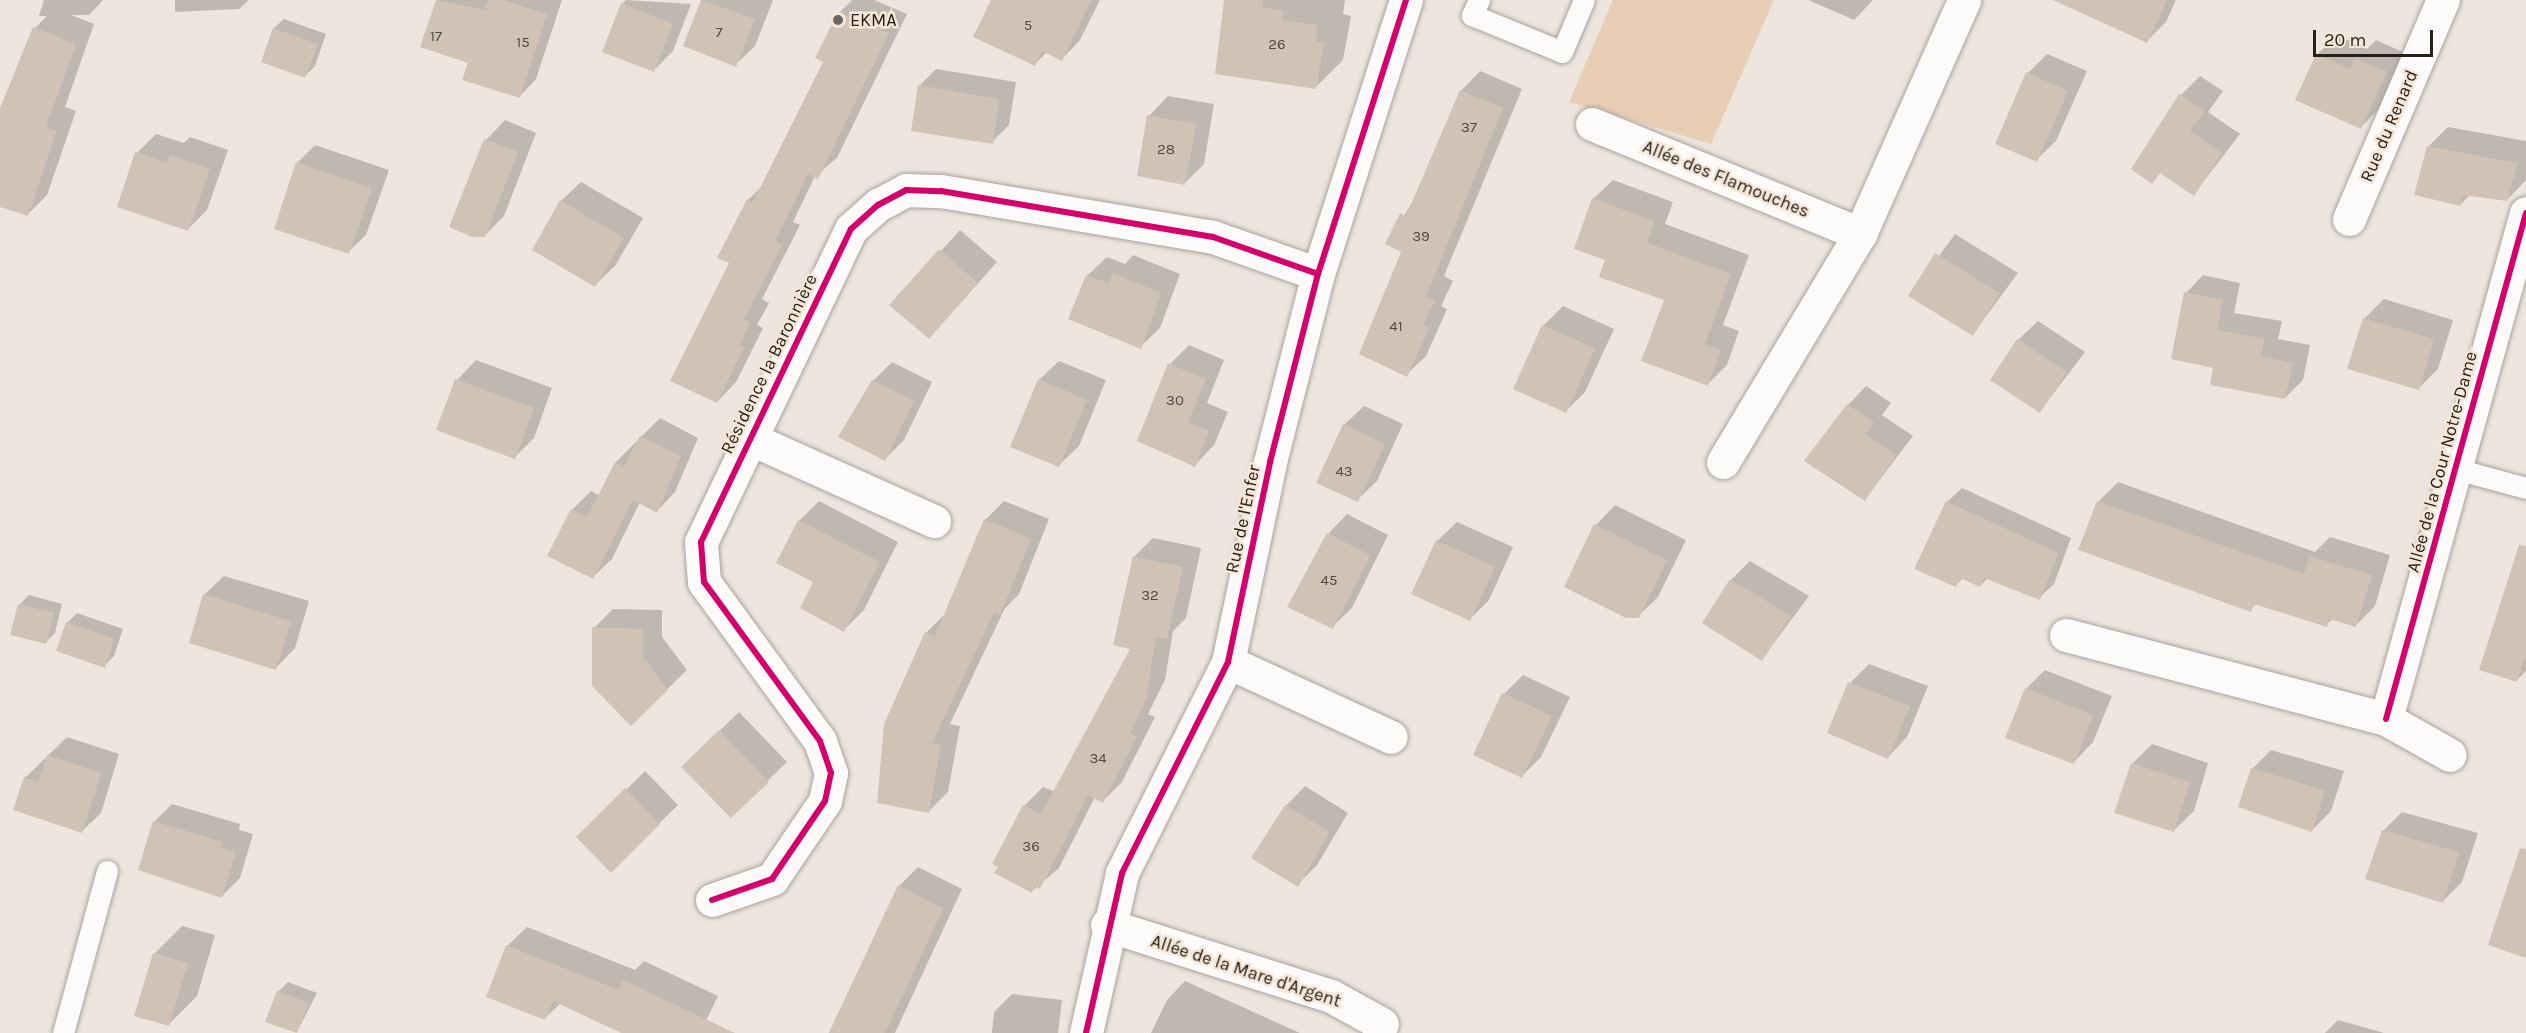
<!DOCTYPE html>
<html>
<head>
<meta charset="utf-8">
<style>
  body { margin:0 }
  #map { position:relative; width:2526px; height:1033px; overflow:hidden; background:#eee6de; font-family:Karla,sans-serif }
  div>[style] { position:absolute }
  .green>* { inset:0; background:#e8ceb5 }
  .shadow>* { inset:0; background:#0003 }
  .building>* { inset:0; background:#d0c3b6 }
  .roads { filter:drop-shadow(0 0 2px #a9a39d) drop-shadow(0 0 2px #a9a39d) }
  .lane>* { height:21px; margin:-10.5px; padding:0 10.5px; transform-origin:10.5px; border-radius:10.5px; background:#fcfbfa }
  .street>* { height:33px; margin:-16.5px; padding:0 16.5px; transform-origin:16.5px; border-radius:16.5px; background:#fcfbfa }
  .cycleway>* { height:6px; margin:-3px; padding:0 3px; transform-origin:3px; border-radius:3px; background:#d6006c }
  .dots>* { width:16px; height:16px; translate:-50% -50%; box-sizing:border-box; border:3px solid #f5e6d7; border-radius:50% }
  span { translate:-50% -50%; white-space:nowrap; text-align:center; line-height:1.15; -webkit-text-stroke:5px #f5e6d7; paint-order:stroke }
  .number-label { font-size:15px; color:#504a42 }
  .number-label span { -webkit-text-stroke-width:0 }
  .poi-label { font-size:18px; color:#26211b }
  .left { translate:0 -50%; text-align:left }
  .street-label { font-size:18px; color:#26211b }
  .scale { position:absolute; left:2313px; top:30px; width:120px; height:27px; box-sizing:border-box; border:3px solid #26211b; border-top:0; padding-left:8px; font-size:18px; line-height:21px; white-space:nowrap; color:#26211b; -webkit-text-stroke:4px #f5e6d7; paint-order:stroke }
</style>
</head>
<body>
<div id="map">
  <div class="green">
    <i style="clip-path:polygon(1613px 0,1774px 0,1711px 144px,1569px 102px)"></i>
  </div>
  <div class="shadow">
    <i style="clip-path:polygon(44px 0,103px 0,89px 15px,71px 15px,94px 24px,65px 107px,76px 111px,47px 195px,28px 214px,0 205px,0 144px,35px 28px,47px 16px,39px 16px)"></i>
    <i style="clip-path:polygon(175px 0,249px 0,239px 9px,175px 12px)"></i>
    <i style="clip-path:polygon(438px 0,562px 0,536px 79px,520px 96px,469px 62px,422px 47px)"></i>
    <i style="clip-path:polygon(626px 0,691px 4px,673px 51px,654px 70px,622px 4px)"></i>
    <i style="clip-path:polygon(702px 0,773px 0,755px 46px,735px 65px,684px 45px)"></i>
    <i style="clip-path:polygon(852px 0,874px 0,907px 14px,837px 158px,815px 176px,793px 222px,800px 225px,762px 299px,769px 303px,757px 325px,763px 328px,736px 382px,717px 402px,731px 263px,748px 200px,764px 184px,825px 61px,839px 13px)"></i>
    <i style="clip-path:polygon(992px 0,1100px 0,1080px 40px,1062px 59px,1047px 52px,1035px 64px)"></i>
    <i style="clip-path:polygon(1225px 0,1345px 0,1343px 14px,1351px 16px,1343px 60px,1315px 88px)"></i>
    <i style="clip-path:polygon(1808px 0,1873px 0,1854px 20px)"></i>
    <i style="clip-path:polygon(2078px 0,2176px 0,2166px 22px,2147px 41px)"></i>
    <i style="clip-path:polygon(284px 19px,326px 34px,315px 66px,305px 76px,274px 28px)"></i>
    <i style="clip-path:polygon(2336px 35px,2367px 49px,2376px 40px,2405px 53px,2380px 108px,2361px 127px,2317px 55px)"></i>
    <i style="clip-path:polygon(2047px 54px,2087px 71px,2056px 141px,2036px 160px,2028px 73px)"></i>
    <i style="clip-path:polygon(936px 69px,1016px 82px,1009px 125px,992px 142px,919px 86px)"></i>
    <i style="clip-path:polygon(1480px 71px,1522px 89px,1444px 276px,1453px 281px,1441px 306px,1447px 309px,1426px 356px,1406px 375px,1403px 251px,1387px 243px,1414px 200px,1461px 91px)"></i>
    <i style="clip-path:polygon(2200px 76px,2223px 91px,2208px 112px,2240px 134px,2194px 194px,2161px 172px,2152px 182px,2133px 169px,2181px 95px)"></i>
    <i style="clip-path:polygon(1168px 96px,1214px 104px,1204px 164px,1185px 183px,1149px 116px)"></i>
    <i style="clip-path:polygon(505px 120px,536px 133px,504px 216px,485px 235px,486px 140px)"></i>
    <i style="clip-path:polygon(2448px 127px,2526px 141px,2526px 180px,2507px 200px,2470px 195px,2460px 205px,2428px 147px)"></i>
    <i style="clip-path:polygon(156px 134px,184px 143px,190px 137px,228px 150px,207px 210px,188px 229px,137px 153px)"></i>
    <i style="clip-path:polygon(315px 145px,389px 170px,366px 235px,348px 252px,297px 163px)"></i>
    <i style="clip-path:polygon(1613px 180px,1673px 202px,1665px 224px,1749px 255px,1723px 325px,1739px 331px,1727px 365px,1708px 384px,1666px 299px,1607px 259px,1593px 199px)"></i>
    <i style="clip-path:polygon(581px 182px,643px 218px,615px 266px,595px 285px,561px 201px)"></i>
    <i style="clip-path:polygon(960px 230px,997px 262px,948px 317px,892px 305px)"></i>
    <i style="clip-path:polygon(1955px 234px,2018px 273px,1973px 334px,1910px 296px)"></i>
    <i style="clip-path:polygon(1133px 255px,1180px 274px,1160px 328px,1140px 347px,1087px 276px,1107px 257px,1125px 264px)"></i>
    <i style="clip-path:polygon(2203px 275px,2240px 283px,2234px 313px,2282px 321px,2278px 339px,2310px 345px,2303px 380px,2285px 398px,2215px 367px,2186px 293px)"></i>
    <i style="clip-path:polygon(2384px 299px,2453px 320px,2438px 369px,2419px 388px,2349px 368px,2365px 318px)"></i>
    <i style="clip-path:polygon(1563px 306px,1614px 329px,1585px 392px,1566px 411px,1515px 388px,1543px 326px)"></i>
    <i style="clip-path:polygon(2038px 321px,2085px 352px,2040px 411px,2018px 340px)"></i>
    <i style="clip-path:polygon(1189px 345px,1224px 360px,1207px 403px,1228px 412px,1214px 445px,1195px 465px,1170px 364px)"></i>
    <i style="clip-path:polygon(476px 360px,552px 388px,534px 438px,515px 457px,457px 380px)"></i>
    <i style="clip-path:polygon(1059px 361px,1106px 380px,1079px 446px,1059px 465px,1039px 380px)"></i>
    <i style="clip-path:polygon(892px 362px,932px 382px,904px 440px,885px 459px,873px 381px)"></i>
    <i style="clip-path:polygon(1866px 386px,1891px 403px,1882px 415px,1913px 436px,1865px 499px,1848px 405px)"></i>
    <i style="clip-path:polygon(1364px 406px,1403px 424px,1377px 481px,1357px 500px,1344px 425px)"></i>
    <i style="clip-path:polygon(660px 418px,698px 438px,675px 492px,657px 511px,640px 502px,612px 559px,593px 577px,572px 510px,591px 491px,600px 496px,616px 462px)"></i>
    <i style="clip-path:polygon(2118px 482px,2315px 552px,2330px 537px,2390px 555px,2375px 606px,2355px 626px,2333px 619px,2326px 625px,2257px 603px,2250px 610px,2080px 549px,2099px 501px)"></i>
    <i style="clip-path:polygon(1962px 488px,2071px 538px,2054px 584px,2039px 598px,1988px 578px,1980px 586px,1963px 578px,1956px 585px,1947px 502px)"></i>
    <i style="clip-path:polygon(819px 501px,898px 542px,864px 610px,844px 630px,815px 582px,778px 562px,799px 521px)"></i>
    <i style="clip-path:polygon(1004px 501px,1049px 519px,1019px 594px,1005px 608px,950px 724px,960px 726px,948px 792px,929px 811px,886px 725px,927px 632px,946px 613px,985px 520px)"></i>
    <i style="clip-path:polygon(1615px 505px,1686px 540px,1658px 597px,1638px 616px,1596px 525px)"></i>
    <i style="clip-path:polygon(1347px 514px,1388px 535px,1352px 608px,1332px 627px,1328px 534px)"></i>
    <i style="clip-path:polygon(1457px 522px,1513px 547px,1489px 600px,1470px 619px,1437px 541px)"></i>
    <i style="clip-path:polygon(1153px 538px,1201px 548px,1186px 618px,1173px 631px,1165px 680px,1148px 714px,1155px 717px,1122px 782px,1103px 801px,1095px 797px,1059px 868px,1032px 891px,1024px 806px,1043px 787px,1055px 792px,1132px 648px,1134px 557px)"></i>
    <i style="clip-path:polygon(1750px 561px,1809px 596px,1762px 659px,1731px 580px)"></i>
    <i style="clip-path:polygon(2526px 568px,2526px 671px,2516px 681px)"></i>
    <i style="clip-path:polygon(224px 576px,309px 601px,295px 648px,276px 668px,204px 595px)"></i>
    <i style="clip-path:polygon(29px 595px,62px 604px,55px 633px,45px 643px,19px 605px)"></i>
    <i style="clip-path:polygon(613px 609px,662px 610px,662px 637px,687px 670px,631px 724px,594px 628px)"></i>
    <i style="clip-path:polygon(77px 613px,123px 629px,114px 656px,104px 666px,67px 623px)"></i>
    <i style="clip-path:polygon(1869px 664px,1928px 686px,1907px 737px,1888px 757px,1850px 683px)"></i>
    <i style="clip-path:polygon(2045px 670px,2112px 696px,2093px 742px,2074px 762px,2026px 689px)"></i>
    <i style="clip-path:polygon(1523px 675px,1570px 697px,1541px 757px,1522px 776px,1504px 694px)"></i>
    <i style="clip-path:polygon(739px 712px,787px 762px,731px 816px,703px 747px)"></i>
    <i style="clip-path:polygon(67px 737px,119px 754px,101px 813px,82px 831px,25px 778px)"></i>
    <i style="clip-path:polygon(2152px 744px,2208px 763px,2194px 811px,2174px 830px,2132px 764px)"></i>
    <i style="clip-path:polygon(2271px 750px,2344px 771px,2331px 811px,2312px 830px,2252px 769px)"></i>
    <i style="clip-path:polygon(645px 771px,678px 805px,611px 871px,578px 837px)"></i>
    <i style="clip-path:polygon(1305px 786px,1348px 813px,1317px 865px,1297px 885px,1286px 806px)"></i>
    <i style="clip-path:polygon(172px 804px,240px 824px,239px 830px,253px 834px,240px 878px,222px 896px,154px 822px)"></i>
    <i style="clip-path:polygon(2402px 812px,2478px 833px,2462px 882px,2443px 901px,2383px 831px)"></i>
    <i style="clip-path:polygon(918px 867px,962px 889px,895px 1033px,829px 1033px,899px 886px)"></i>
    <i style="clip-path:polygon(182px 926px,215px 935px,197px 996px,169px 1024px,154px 954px)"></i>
    <i style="clip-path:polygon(527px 927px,635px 970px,644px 961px,718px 996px,700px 1033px,624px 1033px,561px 1003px,545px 1018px,507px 946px)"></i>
    <i style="clip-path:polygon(1185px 981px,1300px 1033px,1151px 1033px,1167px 1000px)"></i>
    <i style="clip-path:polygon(288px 982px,317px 993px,297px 1032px,278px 992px)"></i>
    <i style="clip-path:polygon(1012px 994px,1062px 1000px,1058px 1033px,992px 1033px,994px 1012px)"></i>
    <i style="clip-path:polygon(2338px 1020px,2384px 1033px,2325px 1033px)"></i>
  </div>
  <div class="building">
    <i style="clip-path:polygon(436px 0,485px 10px,488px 0,503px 0,547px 14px,520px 98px,462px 80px,468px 63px,420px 47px)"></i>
    <i style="clip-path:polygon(701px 0,755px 19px,736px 67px,683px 46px)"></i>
    <i style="clip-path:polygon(991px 0,1091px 0,1062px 61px,1042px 51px,1035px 66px,973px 37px)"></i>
    <i style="clip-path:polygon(1224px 0,1263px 0,1262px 7px,1284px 11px,1282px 20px,1318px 25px,1316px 42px,1324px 43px,1316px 89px,1215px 74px)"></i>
    <i style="clip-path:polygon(2053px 0,2167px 0,2147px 43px)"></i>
    <i style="clip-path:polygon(621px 3px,673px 24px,654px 72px,602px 52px)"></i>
    <i style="clip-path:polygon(838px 12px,889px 33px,818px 179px,808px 174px,775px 241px,782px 245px,744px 319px,751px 322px,739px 345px,744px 347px,717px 403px,670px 381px,729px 263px,717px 258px,747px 199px,753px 202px,823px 62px,815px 58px)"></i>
    <i style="clip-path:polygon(33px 27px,76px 44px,46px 127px,57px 130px,28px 216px,0 207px,0 108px)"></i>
    <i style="clip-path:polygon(273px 28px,318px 44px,305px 78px,261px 62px)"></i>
    <i style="clip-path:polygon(2316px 54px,2350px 69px,2355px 58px,2387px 72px,2361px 129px,2295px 100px)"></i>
    <i style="clip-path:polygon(2026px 72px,2068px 91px,2037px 162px,1995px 144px)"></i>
    <i style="clip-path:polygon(918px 85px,999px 99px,993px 144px,911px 131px)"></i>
    <i style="clip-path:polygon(1460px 90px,1503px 108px,1426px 296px,1435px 300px,1423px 325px,1429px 328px,1407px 377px,1359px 354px,1401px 252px,1385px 244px,1400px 213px,1406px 216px)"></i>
    <i style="clip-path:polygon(2179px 94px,2205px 111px,2190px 131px,2222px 153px,2194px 196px,2160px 173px,2152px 184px,2131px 169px)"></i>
    <i style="clip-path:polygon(1147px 115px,1196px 124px,1185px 185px,1137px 176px)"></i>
    <i style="clip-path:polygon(484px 139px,518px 152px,485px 237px,472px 237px,449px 227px)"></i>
    <i style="clip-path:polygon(2427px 146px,2518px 163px,2507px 201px,2463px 195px,2461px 206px,2414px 195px)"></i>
    <i style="clip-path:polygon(135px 152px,167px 163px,170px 155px,210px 169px,188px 231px,117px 207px)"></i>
    <i style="clip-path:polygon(296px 162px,372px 188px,349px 254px,274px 229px)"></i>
    <i style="clip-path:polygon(1592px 198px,1655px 221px,1647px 243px,1731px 274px,1705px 344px,1721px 350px,1708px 386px,1641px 361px,1664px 300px,1599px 277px,1605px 260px,1574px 249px)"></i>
    <i style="clip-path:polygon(560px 200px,624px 238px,595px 287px,532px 250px)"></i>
    <i style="clip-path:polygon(939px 249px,978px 283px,929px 339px,889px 305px)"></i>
    <i style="clip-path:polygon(1935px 253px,2000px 293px,1973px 336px,1908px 296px)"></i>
    <i style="clip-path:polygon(1113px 273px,1161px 293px,1141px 349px,1068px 319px,1086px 275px,1108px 283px)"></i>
    <i style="clip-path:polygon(2184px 292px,2223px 300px,2217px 330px,2265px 339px,2261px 356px,2293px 363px,2285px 399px,2210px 385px,2213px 368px,2171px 359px)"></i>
    <i style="clip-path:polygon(2363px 318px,2434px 339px,2419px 390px,2347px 369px)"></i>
    <i style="clip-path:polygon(1542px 325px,1595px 348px,1566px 413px,1513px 389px)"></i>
    <i style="clip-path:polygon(2017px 339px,2067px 372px,2040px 413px,1990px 380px)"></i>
    <i style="clip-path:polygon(1168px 363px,1206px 379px,1188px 422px,1209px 431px,1195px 467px,1137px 441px)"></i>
    <i style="clip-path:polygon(455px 379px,534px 408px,515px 459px,436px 430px)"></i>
    <i style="clip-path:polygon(1038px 379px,1087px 400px,1059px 467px,1010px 447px)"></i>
    <i style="clip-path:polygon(872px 380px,914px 401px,885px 461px,838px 437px)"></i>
    <i style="clip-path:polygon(1847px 404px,1874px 422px,1865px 434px,1896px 455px,1865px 501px,1804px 461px)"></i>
    <i style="clip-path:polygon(1343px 424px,1385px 444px,1358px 502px,1316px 483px)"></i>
    <i style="clip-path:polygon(640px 436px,681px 456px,657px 513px,633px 500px,593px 579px,547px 556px,571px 509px,587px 517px,615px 462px,624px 466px)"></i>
    <i style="clip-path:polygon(1946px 501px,2058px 553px,2040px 600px,1984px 578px,1980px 587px,1960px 578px,1956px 587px,1914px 569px)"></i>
    <i style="clip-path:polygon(2097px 501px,2304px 574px,2309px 556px,2372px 575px,2356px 627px,2329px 619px,2327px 627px,2254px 604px,2251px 612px,2078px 550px)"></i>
    <i style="clip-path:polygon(984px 519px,1031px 539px,1000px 615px,994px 613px,932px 743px,941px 745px,929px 813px,877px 803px,884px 724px,925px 632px,935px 636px)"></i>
    <i style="clip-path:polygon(798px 520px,880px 562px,844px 632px,800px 608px,813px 582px,776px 563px)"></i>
    <i style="clip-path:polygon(1594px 524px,1667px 560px,1639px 618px,1626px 618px,1564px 587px)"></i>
    <i style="clip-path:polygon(1327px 533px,1370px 555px,1333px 629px,1287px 607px)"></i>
    <i style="clip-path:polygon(1436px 540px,1495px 567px,1470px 621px,1411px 594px)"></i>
    <i style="clip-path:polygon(2519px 545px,2526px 546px,2526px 653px,2517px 682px,2479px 670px)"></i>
    <i style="clip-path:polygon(1133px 556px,1183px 567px,1167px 639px,1156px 637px,1146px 700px,1130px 733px,1137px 737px,1103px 803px,1088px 795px,1040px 889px,1035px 886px,1032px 893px,994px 873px,998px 867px,992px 864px,1023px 805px,1041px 814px,1130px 649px,1113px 645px)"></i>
    <i style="clip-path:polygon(1730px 579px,1791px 616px,1762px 661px,1702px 623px)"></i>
    <i style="clip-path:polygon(203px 594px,291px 621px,276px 670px,189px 643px)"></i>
    <i style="clip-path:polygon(18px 604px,54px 613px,46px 644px,10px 635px)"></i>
    <i style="clip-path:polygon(66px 622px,114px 639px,105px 668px,56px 651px)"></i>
    <i style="clip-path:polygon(592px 627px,643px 629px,643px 657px,668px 690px,631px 726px,592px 686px)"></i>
    <i style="clip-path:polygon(1848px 682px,1910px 706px,1888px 759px,1827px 733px)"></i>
    <i style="clip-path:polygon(2025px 688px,2093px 715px,2074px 764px,2005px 738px)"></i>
    <i style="clip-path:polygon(1502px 693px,1552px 716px,1522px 778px,1473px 755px)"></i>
    <i style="clip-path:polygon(719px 730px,769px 782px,731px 818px,681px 767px)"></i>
    <i style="clip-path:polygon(47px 755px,101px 773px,82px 833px,13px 810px,24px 777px,38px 782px)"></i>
    <i style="clip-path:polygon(2131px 763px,2190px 782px,2174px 832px,2114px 813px)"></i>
    <i style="clip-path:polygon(2251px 768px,2325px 790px,2312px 832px,2238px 807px)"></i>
    <i style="clip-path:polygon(625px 788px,660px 824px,611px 873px,576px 837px)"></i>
    <i style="clip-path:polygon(1285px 805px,1330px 832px,1298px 887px,1251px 858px)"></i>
    <i style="clip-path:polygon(153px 821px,223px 842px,221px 848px,236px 852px,222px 898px,138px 870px)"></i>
    <i style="clip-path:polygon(2382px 830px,2459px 852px,2443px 903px,2365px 879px)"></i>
    <i style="clip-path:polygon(2520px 848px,2526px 849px,2526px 958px,2488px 945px)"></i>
    <i style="clip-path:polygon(898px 885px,943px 909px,885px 1033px,829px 1033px)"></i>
    <i style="clip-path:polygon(506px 945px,619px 990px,623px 980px,735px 1033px,621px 1033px,553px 1001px,545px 1020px,486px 997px)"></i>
    <i style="clip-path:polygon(153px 953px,188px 963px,169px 1026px,134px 1016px)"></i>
    <i style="clip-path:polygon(277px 991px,309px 1003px,297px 1033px,265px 1022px)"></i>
  </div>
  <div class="roads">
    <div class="lane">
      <i style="left:1479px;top:0;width:17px;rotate:115deg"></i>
      <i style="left:1472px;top:15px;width:97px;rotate:22.3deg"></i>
      <i style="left:1562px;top:52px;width:56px;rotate:-67.1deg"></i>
      <i style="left:2456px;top:469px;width:73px;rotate:15.2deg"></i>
      <i style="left:63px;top:1033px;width:168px;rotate:-74.8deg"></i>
    </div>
    <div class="street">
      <i style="left:1592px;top:124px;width:290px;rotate:22.3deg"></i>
      <i style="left:2349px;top:219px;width:238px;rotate:-66.8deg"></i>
      <i style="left:749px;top:438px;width:203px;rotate:24.2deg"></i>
      <i style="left:1723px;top:462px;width:266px;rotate:-59deg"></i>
      <i style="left:1860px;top:234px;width:256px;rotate:-66deg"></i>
      <i style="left:2066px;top:635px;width:331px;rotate:14.7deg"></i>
      <i style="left:2386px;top:719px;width:73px;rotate:29.4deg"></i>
      <i style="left:1228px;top:662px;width:179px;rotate:24.7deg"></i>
      <i style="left:2386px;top:719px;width:525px;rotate:-74.53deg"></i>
      <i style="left:712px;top:900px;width:64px;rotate:-19.3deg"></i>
      <i style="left:772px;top:879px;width:94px;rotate:-55.8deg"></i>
      <i style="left:825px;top:801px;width:29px;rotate:-78deg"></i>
      <i style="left:831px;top:773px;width:34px;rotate:-109deg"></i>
      <i style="left:820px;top:741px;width:197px;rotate:-126.1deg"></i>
      <i style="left:704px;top:582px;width:40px;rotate:-94.3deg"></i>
      <i style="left:701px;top:542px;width:347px;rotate:-64.4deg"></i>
      <i style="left:851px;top:229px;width:36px;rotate:-42deg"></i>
      <i style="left:878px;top:205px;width:32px;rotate:-28deg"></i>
      <i style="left:906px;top:190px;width:35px;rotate:2deg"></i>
      <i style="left:941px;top:191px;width:276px;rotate:9.6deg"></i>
      <i style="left:1213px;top:237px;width:111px;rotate:19.4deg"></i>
      <i style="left:1107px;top:925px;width:235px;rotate:17.6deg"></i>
      <i style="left:1331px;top:996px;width:58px;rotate:28.8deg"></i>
      <i style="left:1086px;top:1033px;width:164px;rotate:-77.3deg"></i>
      <i style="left:1122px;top:873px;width:236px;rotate:-63.3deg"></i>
      <i style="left:1228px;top:662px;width:204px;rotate:-78.1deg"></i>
      <i style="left:1270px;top:462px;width:194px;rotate:-75.7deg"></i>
      <i style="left:1318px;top:274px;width:288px;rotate:-72.2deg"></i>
    </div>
  </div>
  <div class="cycleway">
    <i style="left:2386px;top:719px;width:525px;rotate:-74.53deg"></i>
    <i style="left:712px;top:900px;width:64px;rotate:-19.3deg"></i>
    <i style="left:772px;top:879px;width:94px;rotate:-55.8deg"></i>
    <i style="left:825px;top:801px;width:29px;rotate:-78deg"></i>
    <i style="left:831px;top:773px;width:34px;rotate:-109deg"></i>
    <i style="left:820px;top:741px;width:197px;rotate:-126.1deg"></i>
    <i style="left:704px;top:582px;width:40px;rotate:-94.3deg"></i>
    <i style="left:701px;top:542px;width:347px;rotate:-64.4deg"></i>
    <i style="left:851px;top:229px;width:36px;rotate:-42deg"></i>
    <i style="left:878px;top:205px;width:32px;rotate:-28deg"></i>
    <i style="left:906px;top:190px;width:35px;rotate:2deg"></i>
    <i style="left:941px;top:191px;width:276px;rotate:9.6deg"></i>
    <i style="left:1213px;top:237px;width:111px;rotate:19.4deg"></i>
    <i style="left:1086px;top:1033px;width:164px;rotate:-77.3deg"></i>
    <i style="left:1122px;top:873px;width:236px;rotate:-63.3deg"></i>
    <i style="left:1228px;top:662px;width:204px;rotate:-78.1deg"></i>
    <i style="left:1270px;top:462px;width:194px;rotate:-75.7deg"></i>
    <i style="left:1318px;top:274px;width:288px;rotate:-72.2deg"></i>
  </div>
  <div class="dots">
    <i style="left:838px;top:20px;background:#6c665f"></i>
  </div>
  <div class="number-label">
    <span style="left:1028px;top:26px">5</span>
    <span style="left:719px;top:33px">7</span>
    <span style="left:436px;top:37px">17</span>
    <span style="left:523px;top:43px">15</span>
    <span style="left:1277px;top:45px">26</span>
    <span style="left:1469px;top:128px">37</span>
    <span style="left:1166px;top:150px">28</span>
    <span style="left:1421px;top:237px">39</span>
    <span style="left:1396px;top:327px">41</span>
    <span style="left:1175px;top:401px">30</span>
    <span style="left:1344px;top:472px">43</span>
    <span style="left:1329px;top:581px">45</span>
    <span style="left:1150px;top:596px">32</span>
    <span style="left:1098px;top:759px">34</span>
    <span style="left:1031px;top:847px">36</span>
  </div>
  <div class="poi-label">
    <span class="left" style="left:850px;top:20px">EKMA</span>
  </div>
  <div class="street-label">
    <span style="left:2389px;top:126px;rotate:-67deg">Rue du Renard</span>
    <span style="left:1726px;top:179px;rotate:22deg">Allée des Flamouches</span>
    <span style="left:769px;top:364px;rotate:-64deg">Résidence la Baronnière</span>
    <span style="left:2442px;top:462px;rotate:-75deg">Allée de la Cour Notre-Dame</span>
    <span style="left:1243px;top:519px;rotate:-78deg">Rue de l'Enfer</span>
    <span style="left:1246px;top:971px;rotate:18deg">Allée de la Mare d'Argent</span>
  </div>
  <div class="scale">20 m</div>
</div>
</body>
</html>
